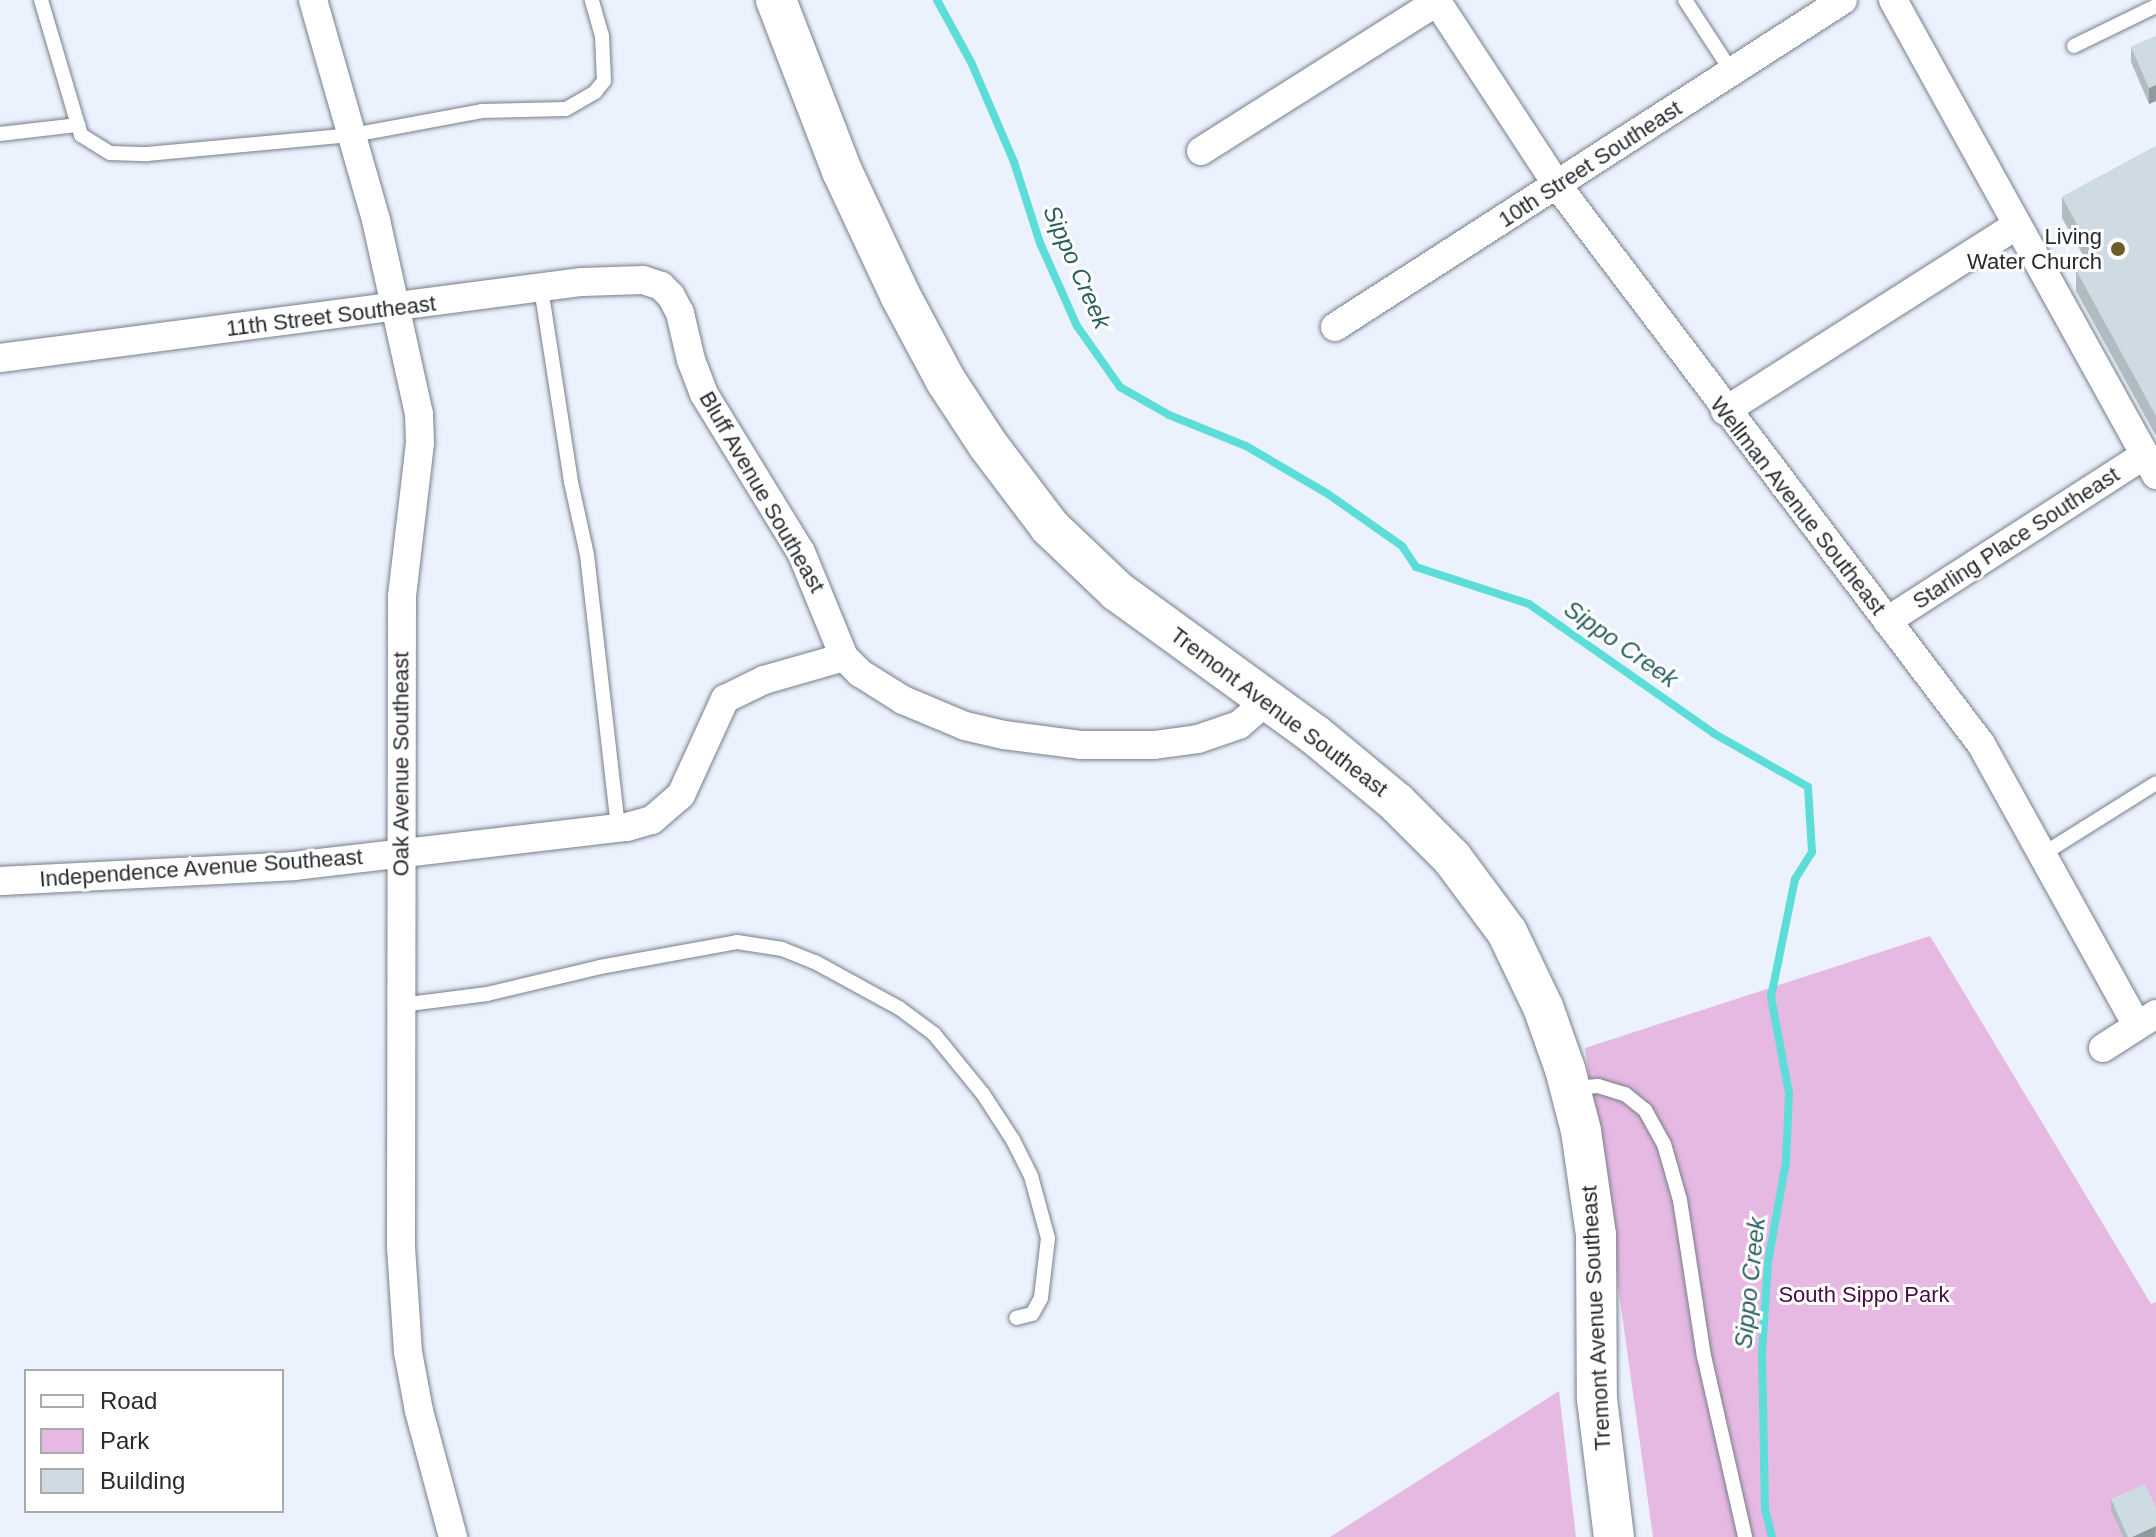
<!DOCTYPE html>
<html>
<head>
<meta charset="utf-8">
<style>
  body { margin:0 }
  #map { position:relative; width:2156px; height:1537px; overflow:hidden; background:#ebf2fe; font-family:Helvetica,sans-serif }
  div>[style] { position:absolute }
  .green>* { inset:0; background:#e6b9e3 }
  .stream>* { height:8px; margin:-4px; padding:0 4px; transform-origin:4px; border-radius:4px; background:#5dddd8 }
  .roads { filter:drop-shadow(0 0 2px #787f89) drop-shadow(0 0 2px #787f89) }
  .lane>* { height:14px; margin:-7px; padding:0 7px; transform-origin:7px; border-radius:7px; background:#fff }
  .street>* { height:28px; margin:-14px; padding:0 14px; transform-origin:14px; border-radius:14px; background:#fff }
  .secondary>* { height:40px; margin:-20px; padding:0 20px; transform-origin:20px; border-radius:20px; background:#fff }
  .wall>* { inset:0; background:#b1bcc2 }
  .shaded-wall>* { inset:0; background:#90999e }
  .building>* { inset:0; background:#cedbe2 }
  .dots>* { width:22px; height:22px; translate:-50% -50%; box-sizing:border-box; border:4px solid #fff; border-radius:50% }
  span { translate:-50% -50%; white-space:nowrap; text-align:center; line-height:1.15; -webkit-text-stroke:6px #fff; paint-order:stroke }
  .street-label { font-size:22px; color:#272a2e }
  .poi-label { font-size:22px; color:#272a2e }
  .right { translate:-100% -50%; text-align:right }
  .park-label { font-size:22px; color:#470c47 }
  .water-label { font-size:24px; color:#295f5c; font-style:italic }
  .legend { position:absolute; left:24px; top:1369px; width:260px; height:144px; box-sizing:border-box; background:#fff; border:2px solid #a9aaab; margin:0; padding:10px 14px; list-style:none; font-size:24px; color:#272a2e }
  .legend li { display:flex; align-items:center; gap:16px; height:40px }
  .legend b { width:40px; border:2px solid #a9aaab }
</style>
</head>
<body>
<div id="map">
  <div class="green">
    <i style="clip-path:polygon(1930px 936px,2151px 1304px,2156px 1302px,2156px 1537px,1653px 1537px,1585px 1048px)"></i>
    <i style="clip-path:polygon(1559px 1391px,1576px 1537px,1330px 1537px)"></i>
  </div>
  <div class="stream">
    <i style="left:937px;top:0;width:71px;rotate:61.3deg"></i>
    <i style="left:971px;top:62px;width:109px;rotate:66.7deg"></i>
    <i style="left:1014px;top:162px;width:85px;rotate:72.2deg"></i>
    <i style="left:1040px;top:243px;width:91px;rotate:66deg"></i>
    <i style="left:1077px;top:326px;width:75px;rotate:54.8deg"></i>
    <i style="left:1120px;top:387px;width:56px;rotate:29.7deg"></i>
    <i style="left:1169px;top:415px;width:83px;rotate:21.9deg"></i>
    <i style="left:1246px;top:446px;width:95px;rotate:30.3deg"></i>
    <i style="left:1328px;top:494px;width:90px;rotate:35.1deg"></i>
    <i style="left:1402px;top:546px;width:25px;rotate:56deg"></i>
    <i style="left:1416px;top:567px;width:119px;rotate:18.1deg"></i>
    <i style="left:1529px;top:604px;width:225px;rotate:35deg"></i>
    <i style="left:1713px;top:733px;width:109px;rotate:29.6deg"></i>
    <i style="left:1808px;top:787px;width:65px;rotate:86.5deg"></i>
    <i style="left:1812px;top:852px;width:32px;rotate:122deg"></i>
    <i style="left:1795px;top:879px;width:120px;rotate:101.5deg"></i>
    <i style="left:1771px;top:997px;width:98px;rotate:79.4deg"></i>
    <i style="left:1789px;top:1093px;width:69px;rotate:92.5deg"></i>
    <i style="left:1786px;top:1162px;width:102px;rotate:100.2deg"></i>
    <i style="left:1768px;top:1262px;width:90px;rotate:93.8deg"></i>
    <i style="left:1762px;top:1352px;width:157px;rotate:88.9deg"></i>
    <i style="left:1765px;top:1509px;width:29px;rotate:76deg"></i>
  </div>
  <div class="roads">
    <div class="lane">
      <i style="left:41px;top:0;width:141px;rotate:73.5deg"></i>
      <i style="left:81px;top:135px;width:34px;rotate:32deg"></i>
      <i style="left:110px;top:153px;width:37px;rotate:2deg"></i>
      <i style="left:147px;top:154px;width:207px;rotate:-5.3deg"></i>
      <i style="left:353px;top:135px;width:131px;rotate:-10.5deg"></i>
      <i style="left:482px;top:111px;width:84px;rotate:-1.4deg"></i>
      <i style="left:566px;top:109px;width:34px;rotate:-30deg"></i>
      <i style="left:595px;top:92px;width:14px;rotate:-51deg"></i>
      <i style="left:604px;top:81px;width:45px;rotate:-92.5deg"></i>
      <i style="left:602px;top:36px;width:37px;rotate:-106deg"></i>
      <i style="left:1685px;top:0;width:86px;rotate:56.9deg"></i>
      <i style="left:2074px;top:46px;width:91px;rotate:-26deg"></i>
      <i style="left:0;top:134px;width:79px;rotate:-6.6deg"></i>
      <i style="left:541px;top:288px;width:196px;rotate:81.2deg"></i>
      <i style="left:571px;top:482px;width:75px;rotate:77.6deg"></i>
      <i style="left:587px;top:555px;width:276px;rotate:83.5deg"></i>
      <i style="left:2043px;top:854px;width:133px;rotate:-32.1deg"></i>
      <i style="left:401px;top:1005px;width:87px;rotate:-7.3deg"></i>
      <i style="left:487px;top:994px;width:116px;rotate:-13.4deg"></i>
      <i style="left:600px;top:967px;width:139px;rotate:-10.3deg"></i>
      <i style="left:737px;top:942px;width:46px;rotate:8.8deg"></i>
      <i style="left:782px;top:949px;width:35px;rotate:22deg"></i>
      <i style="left:815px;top:962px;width:96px;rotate:28.7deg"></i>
      <i style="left:899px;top:1008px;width:44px;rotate:36.6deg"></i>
      <i style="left:934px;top:1034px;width:77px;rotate:50.8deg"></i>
      <i style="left:983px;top:1094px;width:55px;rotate:56.9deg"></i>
      <i style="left:1013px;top:1140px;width:40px;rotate:63.4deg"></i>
      <i style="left:1031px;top:1176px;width:64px;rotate:74.7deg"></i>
      <i style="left:1048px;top:1238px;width:60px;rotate:96.7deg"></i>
      <i style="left:1041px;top:1298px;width:18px;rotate:119deg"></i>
      <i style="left:1032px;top:1314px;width:16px;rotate:166deg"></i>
      <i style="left:1574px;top:1088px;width:24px;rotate:-5deg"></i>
      <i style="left:1598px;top:1086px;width:28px;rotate:17deg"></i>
      <i style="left:1625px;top:1094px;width:26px;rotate:39deg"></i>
      <i style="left:1645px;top:1110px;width:39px;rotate:61deg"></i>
      <i style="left:1664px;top:1144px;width:58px;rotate:74.1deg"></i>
      <i style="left:1680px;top:1200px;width:158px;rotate:81.3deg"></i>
      <i style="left:1704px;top:1356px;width:186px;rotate:77.2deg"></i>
    </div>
    <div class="street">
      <i style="left:313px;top:0;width:229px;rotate:74deg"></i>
      <i style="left:376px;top:220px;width:199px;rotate:77.5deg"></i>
      <i style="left:419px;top:414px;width:29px;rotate:88deg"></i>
      <i style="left:420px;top:443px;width:155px;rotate:96.7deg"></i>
      <i style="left:402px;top:597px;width:650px;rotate:90.09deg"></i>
      <i style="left:401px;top:1247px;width:105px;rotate:86.2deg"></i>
      <i style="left:408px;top:1352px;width:60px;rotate:79.4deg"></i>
      <i style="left:419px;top:1411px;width:131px;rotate:74.9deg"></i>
      <i style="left:1436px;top:0;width:221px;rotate:56.8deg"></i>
      <i style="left:1557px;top:185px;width:702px;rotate:52.82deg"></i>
      <i style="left:1981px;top:744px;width:322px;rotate:61deg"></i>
      <i style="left:1893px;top:0;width:543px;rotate:61.03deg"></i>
      <i style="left:1201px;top:151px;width:279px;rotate:-32.3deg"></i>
      <i style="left:1335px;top:327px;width:604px;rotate:-32.77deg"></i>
      <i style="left:0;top:358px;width:587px;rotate:-7.44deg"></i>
      <i style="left:582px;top:282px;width:61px;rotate:-1.9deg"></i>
      <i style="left:643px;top:280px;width:19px;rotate:18deg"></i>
      <i style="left:661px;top:286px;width:14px;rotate:45deg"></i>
      <i style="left:671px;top:296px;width:19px;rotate:62deg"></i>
      <i style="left:680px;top:313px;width:48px;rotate:76.8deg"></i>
      <i style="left:691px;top:360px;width:36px;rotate:69deg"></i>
      <i style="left:704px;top:394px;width:185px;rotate:58.5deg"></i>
      <i style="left:801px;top:552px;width:113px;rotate:67.7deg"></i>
      <i style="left:844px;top:657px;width:23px;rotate:45deg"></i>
      <i style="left:860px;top:673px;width:51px;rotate:32.1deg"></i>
      <i style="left:903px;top:700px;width:67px;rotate:22.8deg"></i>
      <i style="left:965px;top:726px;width:40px;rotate:13deg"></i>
      <i style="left:1004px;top:735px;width:79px;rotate:7.3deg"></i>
      <i style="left:1082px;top:745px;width:72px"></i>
      <i style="left:1154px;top:745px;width:44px;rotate:-7.8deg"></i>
      <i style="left:1198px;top:739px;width:43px;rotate:-18.9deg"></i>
      <i style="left:1239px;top:725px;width:37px;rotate:-41deg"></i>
      <i style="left:1725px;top:411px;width:346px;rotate:-32.5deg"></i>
      <i style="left:1887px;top:621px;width:307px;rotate:-32.8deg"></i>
      <i style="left:0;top:881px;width:294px;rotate:-2.9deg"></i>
      <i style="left:294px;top:866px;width:335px;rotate:-6.7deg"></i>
      <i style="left:627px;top:827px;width:26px;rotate:-16deg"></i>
      <i style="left:652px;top:820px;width:38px;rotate:-41deg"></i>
      <i style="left:681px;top:795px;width:106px;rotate:-65.4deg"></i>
      <i style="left:725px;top:699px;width:43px;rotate:-26deg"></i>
      <i style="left:764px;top:680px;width:83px;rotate:-16deg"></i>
      <i style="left:2103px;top:1048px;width:63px;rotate:-32.7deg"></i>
    </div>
    <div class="secondary">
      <i style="left:776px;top:0;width:183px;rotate:68.9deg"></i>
      <i style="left:842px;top:171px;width:137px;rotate:64.9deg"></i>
      <i style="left:900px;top:295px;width:98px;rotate:61.9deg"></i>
      <i style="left:946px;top:381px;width:77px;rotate:56.7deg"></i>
      <i style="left:988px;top:445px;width:103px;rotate:52.9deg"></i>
      <i style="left:1050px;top:527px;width:93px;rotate:43.7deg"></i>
      <i style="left:1117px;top:591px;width:243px;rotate:36deg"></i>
      <i style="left:1314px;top:734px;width:108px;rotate:39.7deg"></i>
      <i style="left:1397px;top:803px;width:78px;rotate:45deg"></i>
      <i style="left:1452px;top:858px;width:92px;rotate:53.4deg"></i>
      <i style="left:1507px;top:932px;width:83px;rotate:64.4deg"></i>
      <i style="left:1543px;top:1007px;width:66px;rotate:70.5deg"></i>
      <i style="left:1565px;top:1069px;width:64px;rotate:75.5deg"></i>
      <i style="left:1581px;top:1131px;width:105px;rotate:81.8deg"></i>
      <i style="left:1596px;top:1235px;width:164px;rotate:89.7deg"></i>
      <i style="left:1597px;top:1399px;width:139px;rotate:83deg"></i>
    </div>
  </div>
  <div class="wall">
    <i style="clip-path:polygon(2156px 36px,2156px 101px,2149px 104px,2131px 62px,2131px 47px)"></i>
    <i style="clip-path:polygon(2156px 146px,2156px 436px,2076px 291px,2076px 270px,2088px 264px,2062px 218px,2062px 197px)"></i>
    <i style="clip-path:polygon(2111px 1499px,2156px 1508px,2156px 1537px,2123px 1537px,2111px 1510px)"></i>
  </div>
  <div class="shaded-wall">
    <i style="clip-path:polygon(2156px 85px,2156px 101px,2149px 104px,2149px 88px)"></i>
    <i style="clip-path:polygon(2156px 1526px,2155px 1537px,2132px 1537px)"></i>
  </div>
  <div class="building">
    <i style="clip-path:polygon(2156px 36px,2156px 85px,2149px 88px,2131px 47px)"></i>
    <i style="clip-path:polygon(2156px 146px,2156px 416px,2076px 270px,2096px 259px,2062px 197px)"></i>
    <i style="clip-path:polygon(2145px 1484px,2156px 1508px,2156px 1526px,2132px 1537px,2128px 1537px,2111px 1499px)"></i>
  </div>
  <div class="dots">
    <i style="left:2118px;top:249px;background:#6e5c2a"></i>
  </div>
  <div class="street-label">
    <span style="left:1590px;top:164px;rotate:-33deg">10th Street Southeast</span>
    <span style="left:331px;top:316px;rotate:-7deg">11th Street Southeast</span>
    <span style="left:762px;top:492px;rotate:60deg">Bluff Avenue Southeast</span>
    <span style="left:1798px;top:506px;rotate:52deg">Wellman Avenue Southeast</span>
    <span style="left:2016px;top:538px;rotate:-33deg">Starling Place Southeast</span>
    <span style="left:1279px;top:712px;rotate:37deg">Tremont Avenue Southeast</span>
    <span style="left:401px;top:764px;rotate:-90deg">Oak Avenue Southeast</span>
    <span style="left:201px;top:868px;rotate:-4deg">Independence Avenue Southeast</span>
    <span style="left:1596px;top:1318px;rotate:-93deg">Tremont Avenue Southeast</span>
  </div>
  <div class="poi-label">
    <span class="right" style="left:2102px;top:249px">Living<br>Water Church</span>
  </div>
  <div class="park-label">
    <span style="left:1864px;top:1295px">South Sippo Park</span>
  </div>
  <div class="water-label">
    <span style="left:1077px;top:267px;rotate:66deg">Sippo Creek</span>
    <span style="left:1621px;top:644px;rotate:35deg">Sippo Creek</span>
    <span style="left:1750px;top:1283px;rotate:-84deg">Sippo Creek</span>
  </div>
  <ul class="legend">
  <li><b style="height:10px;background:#fff"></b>Road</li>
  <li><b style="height:22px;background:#e6b9e3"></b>Park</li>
  <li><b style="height:22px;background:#cedbe2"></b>Building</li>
  </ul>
</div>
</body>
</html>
